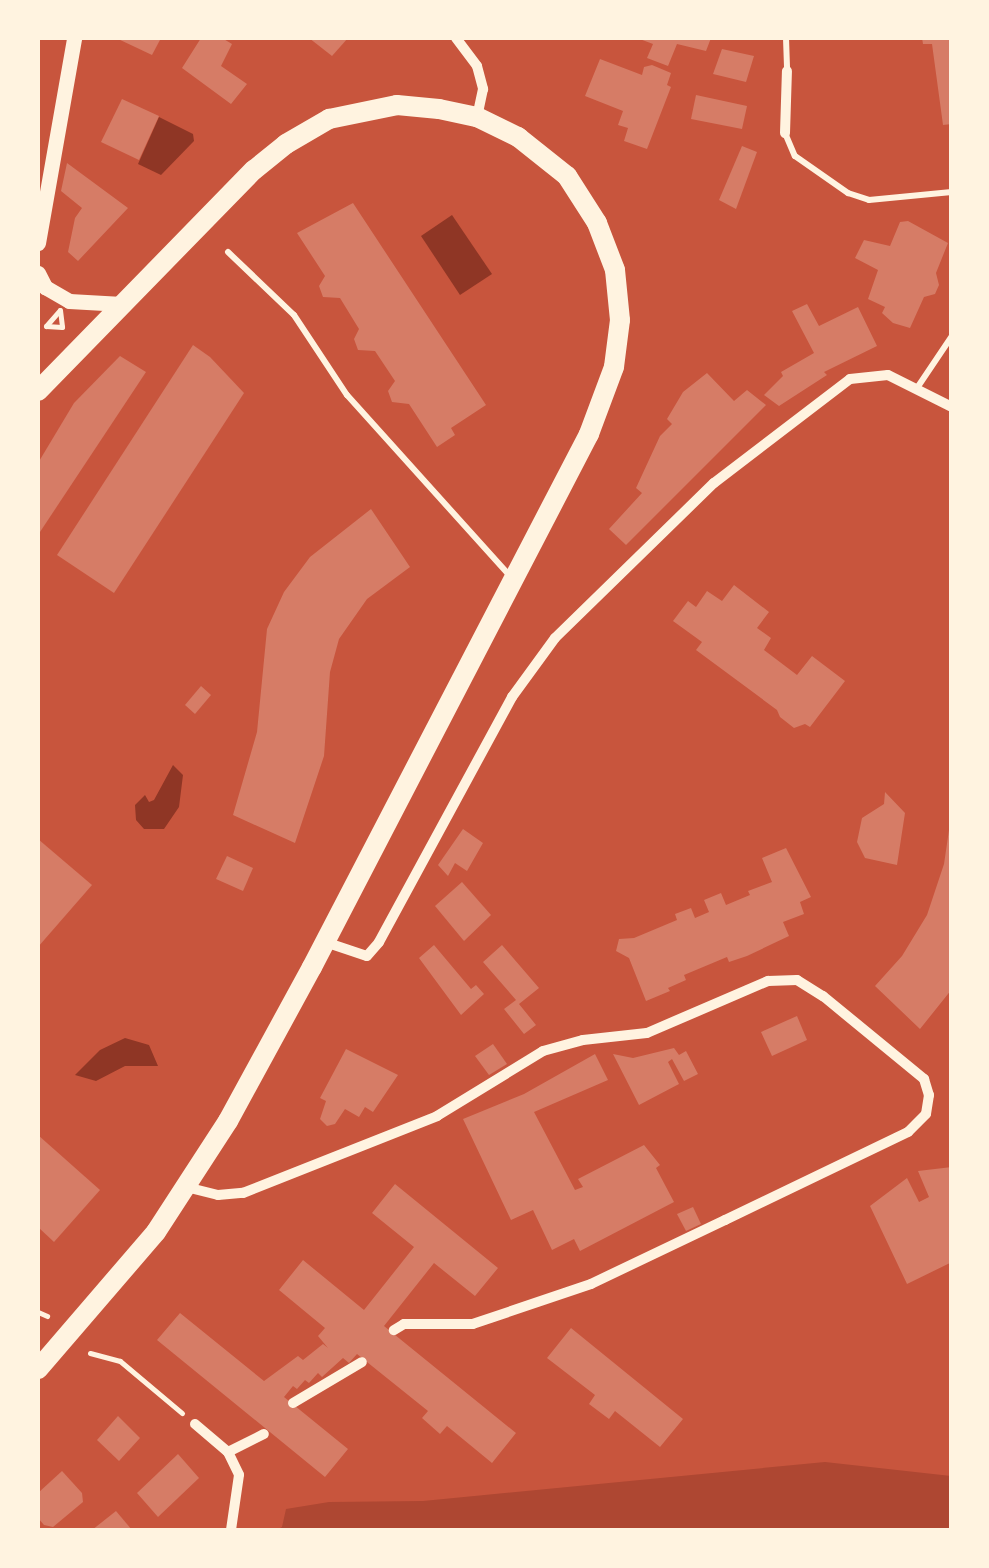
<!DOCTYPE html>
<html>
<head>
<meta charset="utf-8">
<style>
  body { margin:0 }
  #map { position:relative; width:989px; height:1568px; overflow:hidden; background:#c8553d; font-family:Quicksand,sans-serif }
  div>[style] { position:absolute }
  .green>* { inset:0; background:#ae4732 }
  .water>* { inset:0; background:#8f3625 }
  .building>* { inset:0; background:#d67c66 }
  .path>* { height:5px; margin:-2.5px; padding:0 2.5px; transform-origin:2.5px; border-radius:2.5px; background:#fff3e0 }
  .service>* { height:6px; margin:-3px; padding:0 3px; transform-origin:3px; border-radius:3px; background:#fff3e0 }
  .minor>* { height:10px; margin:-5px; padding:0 5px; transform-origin:5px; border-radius:5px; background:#fff3e0 }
  .tertiary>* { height:15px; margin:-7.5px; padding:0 7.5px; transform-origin:7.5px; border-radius:7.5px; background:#fff3e0 }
  .primary>* { height:20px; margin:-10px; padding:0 10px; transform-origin:10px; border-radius:10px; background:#fff3e0 }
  span { translate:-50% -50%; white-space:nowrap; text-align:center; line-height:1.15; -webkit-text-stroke:10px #fff3e0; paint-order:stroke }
  .frame { position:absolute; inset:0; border:40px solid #fff3e0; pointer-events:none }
</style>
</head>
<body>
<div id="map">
  <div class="green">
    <i style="clip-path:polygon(825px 1462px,951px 1476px,951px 1530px,276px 1530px,282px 1527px,286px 1509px,329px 1502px,423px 1501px)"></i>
  </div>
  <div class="water">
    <i style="clip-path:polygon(159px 117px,193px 134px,194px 141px,161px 175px,138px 164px)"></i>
    <i style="clip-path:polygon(452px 215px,492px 274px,460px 295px,421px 236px)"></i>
    <i style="clip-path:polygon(173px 765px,183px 775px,179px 807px,164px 829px,144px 829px,136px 820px,135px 805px,145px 795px,149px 802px,154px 800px)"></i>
    <i style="clip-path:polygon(125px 1038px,149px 1045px,158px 1066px,125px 1066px,96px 1081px,75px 1075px,100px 1050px)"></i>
  </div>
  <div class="building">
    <i style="clip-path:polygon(116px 38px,161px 38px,152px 55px)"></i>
    <i style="clip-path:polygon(201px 38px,222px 38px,232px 44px,221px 66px,247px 84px,231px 104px,182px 68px)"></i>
    <i style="clip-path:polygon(309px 38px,348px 38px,332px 56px)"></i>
    <i style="clip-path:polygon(637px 38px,711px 38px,706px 51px,677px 44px,668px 66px,647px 58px,653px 44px)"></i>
    <i style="clip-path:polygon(922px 38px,952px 38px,952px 124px,943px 125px,932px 44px,923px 44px)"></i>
    <i style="clip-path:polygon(722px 49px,754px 56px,746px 82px,713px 74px)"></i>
    <i style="clip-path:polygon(600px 59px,642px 75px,644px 67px,652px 65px,671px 73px,667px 85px,671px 87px,647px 149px,624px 141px,628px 128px,618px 125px,623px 111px,585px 96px)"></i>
    <i style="clip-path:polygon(696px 95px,747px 106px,742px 129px,691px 119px)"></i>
    <i style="clip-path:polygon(122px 99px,159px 116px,139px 160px,101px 142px)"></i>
    <i style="clip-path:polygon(742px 146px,757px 152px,736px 209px,719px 200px)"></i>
    <i style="clip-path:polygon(67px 163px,128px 208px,78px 261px,68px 252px,75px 218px,82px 208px,61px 191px)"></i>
    <i style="clip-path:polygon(353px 203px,486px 405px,451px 428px,455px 435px,437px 447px,409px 404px,392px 402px,388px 391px,395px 381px,375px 351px,358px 350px,354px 339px,359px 329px,340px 298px,323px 297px,319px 286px,325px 276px,297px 233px)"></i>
    <i style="clip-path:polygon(908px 221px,948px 243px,936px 273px,939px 285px,935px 294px,924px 297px,910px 328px,893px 323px,882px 313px,885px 307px,868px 299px,878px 270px,855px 258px,864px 240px,890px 246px,900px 222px)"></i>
    <i style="clip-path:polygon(807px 304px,819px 326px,858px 307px,877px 346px,824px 372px,827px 375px,779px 406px,764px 395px,783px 376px,781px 372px,814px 353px,792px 311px)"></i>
    <i style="clip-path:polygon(193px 345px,210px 357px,244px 393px,114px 593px,57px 555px)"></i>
    <i style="clip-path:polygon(120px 356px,146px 372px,38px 535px,38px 463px,74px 403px)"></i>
    <i style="clip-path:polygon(707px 373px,734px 401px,747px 390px,766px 405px,626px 545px,609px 529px,642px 493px,636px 488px,660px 436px,672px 424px,667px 419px,683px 392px)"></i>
    <i style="clip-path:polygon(371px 509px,410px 567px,367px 599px,339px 639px,330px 672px,324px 756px,295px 843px,233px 815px,257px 732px,267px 629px,284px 592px,310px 557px)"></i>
    <i style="clip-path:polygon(734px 585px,769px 612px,757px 628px,771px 638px,764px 650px,797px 675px,812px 656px,845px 681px,810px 727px,805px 724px,794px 728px,780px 717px,777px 710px,696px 650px,702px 642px,673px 621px,688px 601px,696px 607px,707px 591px,722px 601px)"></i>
    <i style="clip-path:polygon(201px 686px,211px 695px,195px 714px,185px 705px)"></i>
    <i style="clip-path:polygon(885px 792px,905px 813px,897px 865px,865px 858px,857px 842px,862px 818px,884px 804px)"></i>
    <i style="clip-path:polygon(463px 829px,483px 843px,467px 871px,455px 863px,448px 876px,438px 865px)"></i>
    <i style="clip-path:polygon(949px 830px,952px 989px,920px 1029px,875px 986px,902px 956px,927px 915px,944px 864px)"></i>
    <i style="clip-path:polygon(38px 839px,92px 885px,38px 947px)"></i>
    <i style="clip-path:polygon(786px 848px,811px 897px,800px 902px,804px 914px,783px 922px,789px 936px,747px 956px,729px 962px,727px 957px,684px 975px,686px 980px,668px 988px,670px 991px,646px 1001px,629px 958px,616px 951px,619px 939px,634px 938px,677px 920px,675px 914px,691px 908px,695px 918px,709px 912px,704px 900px,721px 893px,726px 905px,750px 895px,748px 891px,772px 882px,762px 858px)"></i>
    <i style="clip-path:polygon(227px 856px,253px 868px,243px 891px,216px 879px)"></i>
    <i style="clip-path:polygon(462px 882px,491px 915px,464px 941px,435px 906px)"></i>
    <i style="clip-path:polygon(434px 945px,471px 989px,476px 985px,484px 994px,461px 1015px,419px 958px)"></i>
    <i style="clip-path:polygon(502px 945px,539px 988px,519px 1004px,536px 1025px,524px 1034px,504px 1009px,516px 1000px,483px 962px)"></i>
    <i style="clip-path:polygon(797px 1016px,807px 1040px,772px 1056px,761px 1032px)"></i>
    <i style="clip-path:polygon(493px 1044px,507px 1064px,489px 1075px,475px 1056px)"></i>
    <i style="clip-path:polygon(674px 1048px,679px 1055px,686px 1051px,698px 1074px,684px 1081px,672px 1059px,668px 1062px,679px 1084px,639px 1105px,613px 1054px,633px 1058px)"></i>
    <i style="clip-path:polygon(346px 1049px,398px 1075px,373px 1112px,365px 1107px,359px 1117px,345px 1109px,335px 1124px,327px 1126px,320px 1119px,326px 1101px,320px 1098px)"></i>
    <i style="clip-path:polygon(595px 1054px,608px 1080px,534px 1112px,575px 1190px,583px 1187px,578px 1179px,644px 1145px,660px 1165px,656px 1168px,674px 1202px,580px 1251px,574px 1239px,552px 1250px,533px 1210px,511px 1220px,463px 1119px,524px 1094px)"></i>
    <i style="clip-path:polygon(38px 1135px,100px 1190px,54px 1242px,38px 1227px)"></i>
    <i style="clip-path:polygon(952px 1167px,952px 1262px,907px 1284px,870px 1206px,907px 1178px,919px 1202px,929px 1197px,918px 1171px)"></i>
    <i style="clip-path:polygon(395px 1184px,498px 1268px,475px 1296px,434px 1263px,384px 1326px,516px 1433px,492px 1463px,447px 1426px,440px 1434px,422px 1418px,428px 1411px,357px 1354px,349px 1363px,343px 1358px,322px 1377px,318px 1373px,309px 1383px,305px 1380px,297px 1389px,293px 1386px,284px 1397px,348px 1449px,325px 1477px,157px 1340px,180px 1313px,264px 1381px,298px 1356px,303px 1360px,323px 1344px,328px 1348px,318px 1336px,325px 1328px,279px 1290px,303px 1260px,364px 1310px,414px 1247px,372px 1213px)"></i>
    <i style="clip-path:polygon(693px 1207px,701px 1224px,686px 1231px,677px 1214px)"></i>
    <i style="clip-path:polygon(571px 1328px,683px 1419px,660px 1447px,615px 1411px,609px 1419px,589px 1404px,595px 1395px,547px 1358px)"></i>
    <i style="clip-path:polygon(118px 1416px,140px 1438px,119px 1461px,97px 1440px)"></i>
    <i style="clip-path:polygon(178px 1454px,199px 1478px,158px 1517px,137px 1493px)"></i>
    <i style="clip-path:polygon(62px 1471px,82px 1493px,83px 1502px,53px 1527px,44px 1525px,38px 1518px,38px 1493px)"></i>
    <i style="clip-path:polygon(116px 1511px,132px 1530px,92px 1530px)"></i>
  </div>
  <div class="path">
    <i style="left:60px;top:310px;width:17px;rotate:83deg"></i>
    <i style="left:62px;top:327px;width:16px;rotate:-176deg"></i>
    <i style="left:46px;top:326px;width:21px;rotate:-49deg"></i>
    <i style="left:38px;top:1312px;width:10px;rotate:24deg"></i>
    <i style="left:90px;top:1353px;width:31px;rotate:15deg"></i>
    <i style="left:120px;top:1361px;width:81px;rotate:40deg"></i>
  </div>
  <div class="service">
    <i style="left:786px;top:38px;width:33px;rotate:88deg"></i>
    <i style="left:785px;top:133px;width:25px;rotate:67deg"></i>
    <i style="left:795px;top:156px;width:65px;rotate:34.9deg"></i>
    <i style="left:848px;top:193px;width:22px;rotate:18deg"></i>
    <i style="left:869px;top:200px;width:83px;rotate:-5.5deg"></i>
    <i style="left:228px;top:252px;width:91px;rotate:43.7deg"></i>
    <i style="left:294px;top:315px;width:96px;rotate:56.5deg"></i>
    <i style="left:347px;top:395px;width:246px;rotate:48deg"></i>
    <i style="left:917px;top:388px;width:63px;rotate:-56.1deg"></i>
  </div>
  <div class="minor">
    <i style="left:456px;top:38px;width:35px;rotate:53deg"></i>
    <i style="left:477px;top:66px;width:24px;rotate:75deg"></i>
    <i style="left:483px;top:89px;width:29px;rotate:102deg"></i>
    <i style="left:785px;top:133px;width:62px;rotate:-88.2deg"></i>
    <i style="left:325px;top:942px;width:44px;rotate:18.4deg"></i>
    <i style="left:367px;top:956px;width:18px;rotate:-49deg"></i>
    <i style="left:379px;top:942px;width:279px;rotate:-61.5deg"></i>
    <i style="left:512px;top:697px;width:73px;rotate:-53.9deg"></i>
    <i style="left:555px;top:638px;width:222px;rotate:-44.3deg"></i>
    <i style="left:714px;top:483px;width:171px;rotate:-37.4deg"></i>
    <i style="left:850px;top:379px;width:38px;rotate:-6deg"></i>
    <i style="left:888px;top:375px;width:72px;rotate:26.6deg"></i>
    <i style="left:186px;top:1187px;width:33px;rotate:14deg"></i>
    <i style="left:218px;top:1195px;width:25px;rotate:-5deg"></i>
    <i style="left:243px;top:1193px;width:209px;rotate:-21.6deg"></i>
    <i style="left:437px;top:1116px;width:124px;rotate:-31.5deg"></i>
    <i style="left:543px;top:1051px;width:41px;rotate:-15.4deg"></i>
    <i style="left:583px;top:1040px;width:64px;rotate:-6.2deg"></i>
    <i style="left:647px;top:1033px;width:132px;rotate:-23.3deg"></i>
    <i style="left:768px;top:981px;width:29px;rotate:-2deg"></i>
    <i style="left:797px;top:980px;width:31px;rotate:32deg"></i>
    <i style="left:823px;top:996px;width:131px;rotate:39.4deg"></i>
    <i style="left:924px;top:1079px;width:17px;rotate:73deg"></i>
    <i style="left:929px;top:1095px;width:19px;rotate:99deg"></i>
    <i style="left:926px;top:1114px;width:25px;rotate:135deg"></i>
    <i style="left:908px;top:1132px;width:203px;rotate:154.3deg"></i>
    <i style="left:725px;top:1220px;width:148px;rotate:154.5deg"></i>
    <i style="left:591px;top:1284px;width:125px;rotate:161.3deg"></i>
    <i style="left:473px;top:1324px;width:69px;rotate:180deg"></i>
    <i style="left:404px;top:1324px;width:12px;rotate:149deg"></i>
    <i style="left:293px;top:1403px;width:80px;rotate:-30.7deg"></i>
    <i style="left:195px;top:1424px;width:43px;rotate:40.3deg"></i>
    <i style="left:228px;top:1452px;width:25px;rotate:64deg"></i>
    <i style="left:239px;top:1475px;width:56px;rotate:98.3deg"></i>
    <i style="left:228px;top:1452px;width:40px;rotate:-26.6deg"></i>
  </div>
  <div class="tertiary">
    <i style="left:38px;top:243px;width:208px;rotate:-80deg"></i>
    <i style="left:38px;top:273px;width:16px;rotate:63deg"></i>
    <i style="left:45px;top:287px;width:28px;rotate:30deg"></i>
    <i style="left:69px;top:301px;width:53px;rotate:3.2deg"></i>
  </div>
  <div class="primary">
    <i style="left:38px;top:391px;width:309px;rotate:-45.7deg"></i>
    <i style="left:254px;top:170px;width:41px;rotate:-39.1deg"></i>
    <i style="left:286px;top:144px;width:50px;rotate:-30.2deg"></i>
    <i style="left:329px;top:119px;width:69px;rotate:-11.6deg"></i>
    <i style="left:397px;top:105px;width:42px;rotate:5.4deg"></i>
    <i style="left:439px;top:109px;width:39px;rotate:12deg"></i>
    <i style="left:477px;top:117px;width:46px;rotate:26deg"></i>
    <i style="left:518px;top:137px;width:63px;rotate:38.5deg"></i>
    <i style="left:567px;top:176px;width:56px;rotate:57.4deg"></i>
    <i style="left:597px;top:223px;width:50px;rotate:69deg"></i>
    <i style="left:615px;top:270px;width:50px;rotate:84.3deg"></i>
    <i style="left:620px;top:320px;width:47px;rotate:97.3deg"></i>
    <i style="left:614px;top:367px;width:72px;rotate:110.5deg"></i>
    <i style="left:589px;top:434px;width:601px;rotate:117.46deg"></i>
    <i style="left:312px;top:967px;width:175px;rotate:118.6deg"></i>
    <i style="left:228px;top:1121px;width:132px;rotate:123deg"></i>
    <i style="left:156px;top:1232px;width:181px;rotate:130.7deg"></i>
  </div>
  <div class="frame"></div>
</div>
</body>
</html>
